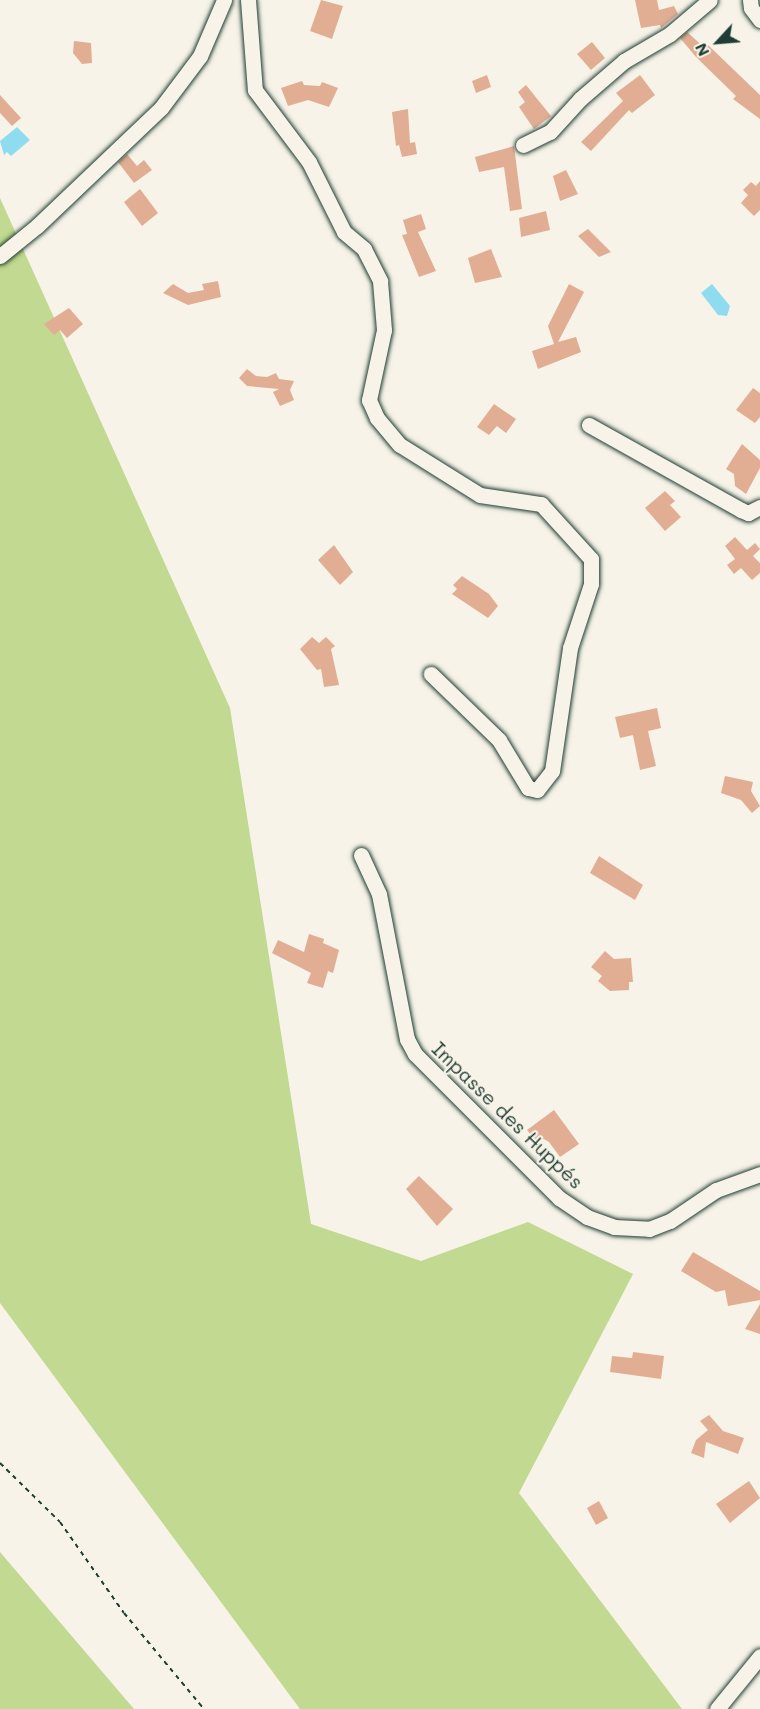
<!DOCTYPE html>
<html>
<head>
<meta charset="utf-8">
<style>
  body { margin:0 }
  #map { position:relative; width:760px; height:1709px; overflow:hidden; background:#f7f3e8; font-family:Mali,sans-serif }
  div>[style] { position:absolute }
  .green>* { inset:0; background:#c1d990 }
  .water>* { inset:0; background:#8fdbef }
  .building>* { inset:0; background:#e1ae94 }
  .path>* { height:2px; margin-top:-1px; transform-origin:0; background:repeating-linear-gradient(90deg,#1f3d34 0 4.5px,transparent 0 9px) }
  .roads { filter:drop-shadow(0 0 2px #1f3d34) drop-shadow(0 0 2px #1f3d34) }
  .minor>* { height:15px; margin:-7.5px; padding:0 7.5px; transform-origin:7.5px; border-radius:7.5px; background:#f7f3e8 }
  span { translate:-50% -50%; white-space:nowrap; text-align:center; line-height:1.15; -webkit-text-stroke:4.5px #f7f3e8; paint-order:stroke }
  .street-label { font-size:20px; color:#1f3d34 }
  .north { position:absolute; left:688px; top:12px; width:60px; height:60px; -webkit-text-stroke:4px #f7f3e8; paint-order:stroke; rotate:244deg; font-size:16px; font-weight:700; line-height:24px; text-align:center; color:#1f3d34 }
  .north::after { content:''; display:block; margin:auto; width:21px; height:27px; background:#1f3d34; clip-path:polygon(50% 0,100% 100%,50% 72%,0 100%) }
</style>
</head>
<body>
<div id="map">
  <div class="green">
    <i style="clip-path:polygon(0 198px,230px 708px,311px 1224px,421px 1261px,528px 1222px,633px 1274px,519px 1493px,682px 1709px,300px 1709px,0 1303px)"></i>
    <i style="clip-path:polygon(0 1552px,134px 1709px,0 1709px)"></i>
  </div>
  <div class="water">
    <i style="clip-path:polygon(17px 127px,30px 140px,11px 156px,7px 152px,4px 155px,0 141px)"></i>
    <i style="clip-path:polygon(712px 284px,730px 306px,727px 316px,718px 315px,701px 293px)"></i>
  </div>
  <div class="building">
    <i style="clip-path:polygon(321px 0,343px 6px,332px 39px,310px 31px)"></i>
    <i style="clip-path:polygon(635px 0,657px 0,659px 10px,674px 6px,678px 14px,661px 28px,660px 25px,641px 28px)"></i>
    <i style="clip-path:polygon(687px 32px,705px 48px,708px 45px,760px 95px,760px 119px,733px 99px,736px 96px,696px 57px,680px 38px)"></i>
    <i style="clip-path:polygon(74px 41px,91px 43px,92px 63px,82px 64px,73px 53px)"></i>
    <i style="clip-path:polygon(592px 42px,605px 58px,591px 70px,577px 54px)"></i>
    <i style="clip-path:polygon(487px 75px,491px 87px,476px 93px,472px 81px)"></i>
    <i style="clip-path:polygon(640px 75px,655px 95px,632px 113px,629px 110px,591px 151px,581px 142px,623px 101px,616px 93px)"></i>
    <i style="clip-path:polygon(302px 81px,304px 85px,320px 86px,322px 82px,338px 88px,329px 107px,308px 100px,288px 106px,281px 88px)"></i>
    <i style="clip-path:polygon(526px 85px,551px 116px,534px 129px,519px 107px,525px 102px,518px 92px)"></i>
    <i style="clip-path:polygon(0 95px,21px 118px,12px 126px,0 113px)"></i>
    <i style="clip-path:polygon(408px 109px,410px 143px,415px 142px,417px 154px,402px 157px,399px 145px,396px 146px,392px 112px)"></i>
    <i style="clip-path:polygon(514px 146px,522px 209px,510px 211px,504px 167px,479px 172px,475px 157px)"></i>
    <i style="clip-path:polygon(127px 154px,137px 166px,144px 160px,152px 170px,134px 183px,118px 162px)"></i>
    <i style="clip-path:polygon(566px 170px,578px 194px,560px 201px,553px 176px)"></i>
    <i style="clip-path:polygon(760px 181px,760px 210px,754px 216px,741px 203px,748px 195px,743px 190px,751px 182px,756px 186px)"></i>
    <i style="clip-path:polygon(140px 189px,158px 213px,142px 226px,124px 202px)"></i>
    <i style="clip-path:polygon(546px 211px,550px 230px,521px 237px,519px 218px)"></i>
    <i style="clip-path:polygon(421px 214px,426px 229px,418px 232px,436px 271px,419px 277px,402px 235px,407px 234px,403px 220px)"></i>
    <i style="clip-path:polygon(588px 229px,611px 252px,599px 257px,578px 236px)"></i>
    <i style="clip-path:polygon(491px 249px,502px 277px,475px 283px,468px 258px)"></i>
    <i style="clip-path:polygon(218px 281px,221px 297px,188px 305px,163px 293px,173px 284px,188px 293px,204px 290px,202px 284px)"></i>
    <i style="clip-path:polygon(569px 284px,584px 292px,558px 342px,576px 337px,581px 352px,538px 369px,532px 351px,554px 344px,548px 326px)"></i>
    <i style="clip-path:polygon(69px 308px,83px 324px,67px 338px,60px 330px,54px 335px,44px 324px)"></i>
    <i style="clip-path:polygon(247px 369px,256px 376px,267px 377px,276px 373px,279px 379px,294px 381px,290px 390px,294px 400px,280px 406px,273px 392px,279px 389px,247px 386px,239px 378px)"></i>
    <i style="clip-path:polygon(753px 388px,760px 393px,760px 417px,755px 423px,736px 410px)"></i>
    <i style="clip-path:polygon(494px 404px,516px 419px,506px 433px,497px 426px,489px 435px,477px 427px)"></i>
    <i style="clip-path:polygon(742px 444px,760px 460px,760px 468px,746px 494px,735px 486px,734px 474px,726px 469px)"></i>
    <i style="clip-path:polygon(665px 491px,675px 501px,670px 505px,681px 517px,665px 531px,645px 508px)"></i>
    <i style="clip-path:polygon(735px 537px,747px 550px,755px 543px,760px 549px,753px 556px,760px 563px,760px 573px,752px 580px,741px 568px,734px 574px,727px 565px,735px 559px,725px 546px)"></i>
    <i style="clip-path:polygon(334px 545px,353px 572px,340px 585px,318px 560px)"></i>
    <i style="clip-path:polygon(462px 576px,489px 594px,498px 606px,488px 618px,452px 594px,457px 589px,453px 585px)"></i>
    <i style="clip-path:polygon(312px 637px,319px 643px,326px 637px,335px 646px,331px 649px,339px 685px,324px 687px,321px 669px,317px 670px,300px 649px)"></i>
    <i style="clip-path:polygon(657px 708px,661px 728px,648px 731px,656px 766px,640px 770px,633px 735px,620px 738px,615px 717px)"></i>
    <i style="clip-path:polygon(725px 776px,753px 782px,751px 791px,760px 806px,752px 813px,741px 800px,721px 793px)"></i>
    <i style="clip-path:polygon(599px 856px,643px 885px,635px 900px,590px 873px)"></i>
    <i style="clip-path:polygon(309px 934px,324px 939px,323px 943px,339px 950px,333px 973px,328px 971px,323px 988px,307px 983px,311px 973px,272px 953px,278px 940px,304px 952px)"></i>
    <i style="clip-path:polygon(605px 951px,614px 959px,631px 958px,633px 982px,629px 982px,629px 990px,610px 991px,598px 981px,602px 976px,591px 967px)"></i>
    <i style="clip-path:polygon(554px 1110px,579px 1144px,560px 1157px,549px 1142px,544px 1139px,537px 1143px,527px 1130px)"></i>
    <i style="clip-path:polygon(419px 1176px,453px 1209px,437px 1226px,406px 1189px)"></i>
    <i style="clip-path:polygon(693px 1252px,760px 1291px,760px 1300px,728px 1306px,725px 1290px,716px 1292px,681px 1271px)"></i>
    <i style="clip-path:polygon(760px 1304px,760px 1334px,745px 1329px)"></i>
    <i style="clip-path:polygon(633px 1352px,664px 1356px,661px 1379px,610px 1372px,612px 1356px,632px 1358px)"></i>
    <i style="clip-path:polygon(709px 1415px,723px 1431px,744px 1438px,738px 1454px,706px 1442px,704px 1458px,691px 1453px,696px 1440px,708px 1430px,700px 1421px)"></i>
    <i style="clip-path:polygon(749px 1481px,760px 1498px,730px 1523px,716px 1504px)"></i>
    <i style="clip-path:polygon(599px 1501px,608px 1518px,596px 1525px,587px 1508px)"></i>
  </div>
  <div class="path">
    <i style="left:0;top:1463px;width:84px;rotate:44.5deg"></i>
    <i style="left:60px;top:1522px;width:111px;rotate:54.9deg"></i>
    <i style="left:124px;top:1613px;width:125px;rotate:50.2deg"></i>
  </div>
  <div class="roads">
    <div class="minor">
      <i style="left:248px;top:0;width:90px;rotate:85.6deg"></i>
      <i style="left:255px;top:90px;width:90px;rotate:53.1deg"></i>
      <i style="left:309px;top:162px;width:78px;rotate:63.4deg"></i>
      <i style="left:344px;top:232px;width:26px;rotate:40deg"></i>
      <i style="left:364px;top:249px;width:36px;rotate:63deg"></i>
      <i style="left:380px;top:281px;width:49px;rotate:85.3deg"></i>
      <i style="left:384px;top:330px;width:72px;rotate:102.1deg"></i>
      <i style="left:369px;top:400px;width:20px;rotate:66deg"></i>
      <i style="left:377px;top:418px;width:35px;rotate:50deg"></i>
      <i style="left:400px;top:445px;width:94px;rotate:32deg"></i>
      <i style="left:480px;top:495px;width:62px;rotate:8.4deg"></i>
      <i style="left:541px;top:504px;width:74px;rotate:47.7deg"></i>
      <i style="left:591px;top:559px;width:25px;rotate:90deg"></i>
      <i style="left:591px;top:584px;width:67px;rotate:108.2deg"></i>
      <i style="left:570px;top:648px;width:124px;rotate:98.3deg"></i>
      <i style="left:552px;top:771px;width:24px;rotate:128deg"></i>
      <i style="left:537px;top:790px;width:9px;rotate:-167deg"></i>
      <i style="left:528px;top:788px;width:56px;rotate:-121.1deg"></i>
      <i style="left:499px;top:740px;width:95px;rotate:-135.9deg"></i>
      <i style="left:750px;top:0;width:8px;rotate:83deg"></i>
      <i style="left:751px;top:8px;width:15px;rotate:53deg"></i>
      <i style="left:523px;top:145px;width:30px;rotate:-26deg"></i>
      <i style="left:550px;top:132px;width:45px;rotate:-47.7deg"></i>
      <i style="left:580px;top:99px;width:58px;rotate:-40.8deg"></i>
      <i style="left:624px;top:61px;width:53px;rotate:-30.4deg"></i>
      <i style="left:670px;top:34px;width:52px;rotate:-40.4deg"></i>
      <i style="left:0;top:256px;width:48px;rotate:-39deg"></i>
      <i style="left:37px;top:226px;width:171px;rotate:-43.6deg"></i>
      <i style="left:161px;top:108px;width:65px;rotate:-53.1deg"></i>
      <i style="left:200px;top:56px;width:61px;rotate:-66.8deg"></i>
      <i style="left:589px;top:425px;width:174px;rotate:29.2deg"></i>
      <i style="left:741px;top:510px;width:8px;rotate:23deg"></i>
      <i style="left:748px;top:513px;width:13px;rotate:-27deg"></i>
      <i style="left:361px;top:855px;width:43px;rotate:65.2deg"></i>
      <i style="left:379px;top:894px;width:148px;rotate:79.1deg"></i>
      <i style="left:407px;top:1039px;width:17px;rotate:62deg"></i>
      <i style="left:415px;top:1054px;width:204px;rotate:45deg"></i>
      <i style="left:559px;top:1198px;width:34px;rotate:34deg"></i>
      <i style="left:587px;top:1217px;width:29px;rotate:20deg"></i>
      <i style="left:614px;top:1227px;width:35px;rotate:3deg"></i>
      <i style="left:649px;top:1229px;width:22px;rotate:-21deg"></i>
      <i style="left:670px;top:1221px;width:55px;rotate:-34deg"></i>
      <i style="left:716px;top:1190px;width:47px;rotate:-20deg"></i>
      <i style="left:717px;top:1709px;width:68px;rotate:-50.9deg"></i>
    </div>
  </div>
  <div class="street-label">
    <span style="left:508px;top:1115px;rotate:44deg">Impasse des Huppés</span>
  </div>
  <div class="north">N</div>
</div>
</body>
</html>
